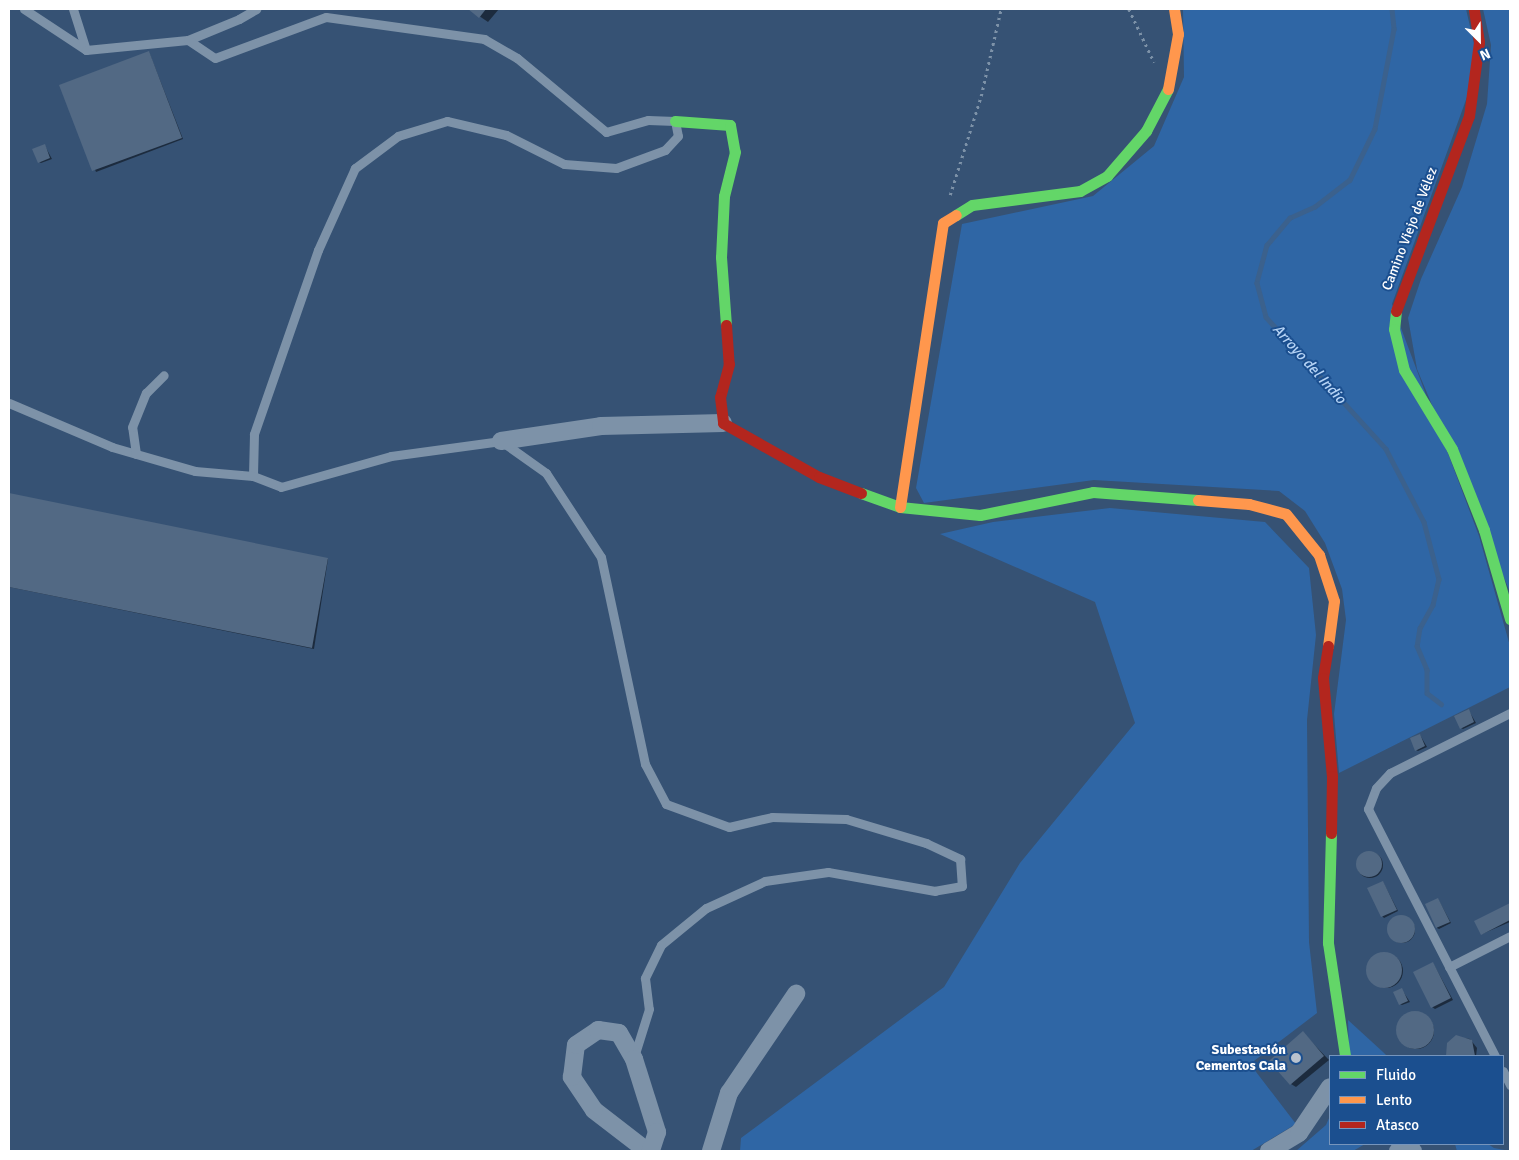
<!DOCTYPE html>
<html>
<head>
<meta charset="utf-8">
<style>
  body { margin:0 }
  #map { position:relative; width:1519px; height:1160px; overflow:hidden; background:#365274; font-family:Signika,sans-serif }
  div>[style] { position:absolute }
  .green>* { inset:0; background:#2f66a5 }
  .shadow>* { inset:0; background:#0007 }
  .round { border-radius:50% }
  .stream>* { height:4.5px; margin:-2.25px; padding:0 2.25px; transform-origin:2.25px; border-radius:2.25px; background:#3b618d }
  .building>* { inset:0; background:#526984 }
  .path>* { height:2.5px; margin-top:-1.25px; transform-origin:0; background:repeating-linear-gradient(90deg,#7d92a8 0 2.5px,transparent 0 6.5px) }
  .lane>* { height:9px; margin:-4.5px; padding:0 4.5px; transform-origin:4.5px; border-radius:4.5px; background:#7d92a8 }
  .street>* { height:18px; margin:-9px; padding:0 9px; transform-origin:9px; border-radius:9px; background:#7d92a8 }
  .fast>* { height:11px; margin:-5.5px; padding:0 5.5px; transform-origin:5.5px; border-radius:5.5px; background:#63d668 }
  .slow>* { height:11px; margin:-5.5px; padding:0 5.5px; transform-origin:5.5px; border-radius:5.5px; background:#ff974d }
  .jam>* { height:11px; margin:-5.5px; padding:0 5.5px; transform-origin:5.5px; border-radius:5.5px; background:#b3261e }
  .dots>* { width:14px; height:14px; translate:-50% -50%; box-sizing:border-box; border:2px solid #1b4f8f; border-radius:50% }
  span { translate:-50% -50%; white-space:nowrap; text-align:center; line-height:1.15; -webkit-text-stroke:4px #1b4f8f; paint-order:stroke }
  .street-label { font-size:14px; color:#fff }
  .poi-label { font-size:14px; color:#fff; font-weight:700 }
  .right { translate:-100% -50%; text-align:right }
  .water-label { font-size:15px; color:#b5d3f5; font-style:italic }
  .frame { position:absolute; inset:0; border:10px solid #fff; pointer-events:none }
  .legend { position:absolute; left:1329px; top:1055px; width:175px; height:90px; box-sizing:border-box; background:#1b4f8f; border:1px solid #7695bc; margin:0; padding:6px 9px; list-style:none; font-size:15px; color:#fff }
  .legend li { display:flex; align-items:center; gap:10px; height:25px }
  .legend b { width:25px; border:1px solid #7695bc }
  .north { position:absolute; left:1454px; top:15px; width:50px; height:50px; -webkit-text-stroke:4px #1b4f8f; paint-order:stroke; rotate:157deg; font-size:14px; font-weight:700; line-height:20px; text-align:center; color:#fff }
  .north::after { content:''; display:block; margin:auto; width:18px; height:22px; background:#fff; clip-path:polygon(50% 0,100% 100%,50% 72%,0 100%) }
</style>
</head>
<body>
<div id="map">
  <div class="green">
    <i style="clip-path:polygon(1183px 9px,1466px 9px,1475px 48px,1467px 97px,1392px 304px,1479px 536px,1510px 646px,1510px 687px,1339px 773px,1334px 714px,1346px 620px,1342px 589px,1325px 543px,1305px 511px,1279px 491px,1094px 480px,924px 503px,916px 488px,962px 224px,1093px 196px,1154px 146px,1184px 77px)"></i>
    <i style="clip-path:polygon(1483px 9px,1510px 9px,1510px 592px,1417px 369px,1408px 318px,1421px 279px,1462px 187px,1487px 104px,1491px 45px)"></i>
    <i style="clip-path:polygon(1110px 508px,1265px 522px,1309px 568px,1316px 635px,1307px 720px,1309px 942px,1317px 1013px,1250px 1064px,1296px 1124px,1251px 1151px,740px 1151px,741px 1138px,944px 987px,1020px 863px,1135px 723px,1095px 602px,940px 534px,993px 522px)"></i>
    <i style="clip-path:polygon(1348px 1020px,1383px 1052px,1387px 1056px,1349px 1056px)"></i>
    <i style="clip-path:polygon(1330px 1116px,1330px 1144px,1365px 1144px,1353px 1151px,1296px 1151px,1326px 1125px)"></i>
    <i style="clip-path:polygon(1455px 1144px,1488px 1144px,1494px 1148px,1510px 1151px,1457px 1151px)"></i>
  </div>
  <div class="shadow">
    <i style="clip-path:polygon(469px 9px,499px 9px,488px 22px)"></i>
    <i style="clip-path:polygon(149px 52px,183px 139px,96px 172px,61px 85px)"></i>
    <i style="clip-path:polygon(45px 146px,52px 159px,41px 163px,39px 162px)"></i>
    <i style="clip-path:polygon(9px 495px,328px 559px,314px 649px,9px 587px)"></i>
    <i style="clip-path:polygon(1469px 711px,1476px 723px,1463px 729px,1461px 728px)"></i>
    <i style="clip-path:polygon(1420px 735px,1427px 747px,1418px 751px,1416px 750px)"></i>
    <i class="round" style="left:1357px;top:852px;width:26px;height:26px"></i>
    <i style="clip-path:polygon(1383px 882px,1398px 911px,1384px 918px,1382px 916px)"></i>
    <i style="clip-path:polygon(1438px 899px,1451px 923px,1439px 929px,1437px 928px)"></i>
    <i style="clip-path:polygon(1510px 905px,1510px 922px,1482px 934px,1476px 922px)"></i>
    <i class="round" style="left:1389px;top:917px;width:26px;height:26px"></i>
    <i class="round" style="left:1369px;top:954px;width:34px;height:34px"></i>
    <i style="clip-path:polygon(1433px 963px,1453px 1000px,1435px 1009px,1432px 1007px)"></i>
    <i style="clip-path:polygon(1402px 990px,1410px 1002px,1402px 1005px,1400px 1004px)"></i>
    <i class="round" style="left:1398px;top:1013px;width:36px;height:36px"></i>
    <i style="clip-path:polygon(1303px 1033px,1329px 1060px,1296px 1087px,1291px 1084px)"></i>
    <i style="clip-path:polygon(1456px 1037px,1470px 1039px,1477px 1048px,1476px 1056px,1448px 1056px)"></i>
  </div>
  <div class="stream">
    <i style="left:1392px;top:9px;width:20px;rotate:84deg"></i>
    <i style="left:1394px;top:29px;width:102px;rotate:100.8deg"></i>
    <i style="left:1375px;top:129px;width:57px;rotate:116.1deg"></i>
    <i style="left:1350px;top:180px;width:44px;rotate:142.4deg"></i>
    <i style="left:1315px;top:207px;width:27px;rotate:156deg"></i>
    <i style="left:1290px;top:218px;width:35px;rotate:130deg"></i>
    <i style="left:1267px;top:245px;width:39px;rotate:105deg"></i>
    <i style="left:1257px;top:283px;width:35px;rotate:75deg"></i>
    <i style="left:1266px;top:317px;width:178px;rotate:47.7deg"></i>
    <i style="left:1386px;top:449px;width:82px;rotate:62.5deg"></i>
    <i style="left:1424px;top:522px;width:59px;rotate:75.3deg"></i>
    <i style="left:1439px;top:579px;width:27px;rotate:103deg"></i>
    <i style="left:1433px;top:605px;width:26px;rotate:119deg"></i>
    <i style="left:1420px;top:628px;width:18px;rotate:99deg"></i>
    <i style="left:1417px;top:646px;width:26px;rotate:67deg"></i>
    <i style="left:1427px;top:670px;width:23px;rotate:90deg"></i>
    <i style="left:1427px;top:693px;width:18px;rotate:38deg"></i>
  </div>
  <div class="building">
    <i style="clip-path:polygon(468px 9px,486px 9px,479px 18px)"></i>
    <i style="clip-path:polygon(149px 51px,182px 138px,92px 171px,59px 85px)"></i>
    <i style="clip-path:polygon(45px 144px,50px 158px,38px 163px,32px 149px)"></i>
    <i style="clip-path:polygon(9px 493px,328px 558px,312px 648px,9px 587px)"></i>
    <i style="clip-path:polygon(1469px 709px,1474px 722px,1460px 729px,1454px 716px)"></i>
    <i style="clip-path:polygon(1420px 734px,1425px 746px,1415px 751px,1410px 738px)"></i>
    <i class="round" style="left:1356px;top:851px;width:26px;height:26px"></i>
    <i style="clip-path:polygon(1383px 881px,1397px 910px,1381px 917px,1367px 888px)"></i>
    <i style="clip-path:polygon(1438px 898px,1450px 922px,1436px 928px,1425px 904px)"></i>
    <i style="clip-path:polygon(1510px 903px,1510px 920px,1481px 935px,1474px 921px)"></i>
    <i class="round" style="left:1387px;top:915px;width:28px;height:28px"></i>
    <i class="round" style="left:1366px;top:952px;width:36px;height:36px"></i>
    <i style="clip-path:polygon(1433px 962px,1451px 998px,1431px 1008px,1413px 972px)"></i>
    <i style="clip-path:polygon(1402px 988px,1408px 1001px,1399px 1005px,1393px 992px)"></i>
    <i class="round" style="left:1396px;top:1011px;width:38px;height:38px"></i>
    <i style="clip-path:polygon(1303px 1031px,1324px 1056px,1290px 1085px,1269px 1061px)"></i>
    <i style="clip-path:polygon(1456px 1035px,1472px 1040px,1475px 1056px,1446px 1056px,1447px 1043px)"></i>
  </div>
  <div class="path">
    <i style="left:1129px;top:9px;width:59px;rotate:64.7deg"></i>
    <i style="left:950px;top:195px;width:104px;rotate:-72.6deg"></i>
    <i style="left:981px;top:96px;width:89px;rotate:-77.1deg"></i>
  </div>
  <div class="lane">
    <i style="left:24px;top:9px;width:74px;rotate:33.5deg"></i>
    <i style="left:73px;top:9px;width:43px;rotate:72.4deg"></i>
    <i style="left:86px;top:50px;width:102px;rotate:-5.6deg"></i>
    <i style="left:188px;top:40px;width:55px;rotate:-22.4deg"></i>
    <i style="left:239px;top:19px;width:20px;rotate:-30deg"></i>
    <i style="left:188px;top:40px;width:32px;rotate:34deg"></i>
    <i style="left:215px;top:58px;width:118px;rotate:-20.3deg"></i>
    <i style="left:326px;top:17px;width:160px;rotate:7.9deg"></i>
    <i style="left:484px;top:39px;width:38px;rotate:30deg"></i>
    <i style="left:517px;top:58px;width:116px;rotate:39.7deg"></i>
    <i style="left:606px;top:132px;width:44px;rotate:-15.9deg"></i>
    <i style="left:648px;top:120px;width:27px;rotate:2deg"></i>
    <i style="left:675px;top:121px;width:15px;rotate:79deg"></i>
    <i style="left:678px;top:136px;width:19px;rotate:133deg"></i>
    <i style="left:665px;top:150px;width:52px;rotate:159.8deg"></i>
    <i style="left:616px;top:168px;width:52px;rotate:-175.6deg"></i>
    <i style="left:564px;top:164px;width:65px;rotate:-153.4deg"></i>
    <i style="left:506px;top:135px;width:61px;rotate:-166.7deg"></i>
    <i style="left:447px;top:121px;width:51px;rotate:163deg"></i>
    <i style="left:398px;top:136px;width:54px;rotate:143.3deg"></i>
    <i style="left:355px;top:168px;width:90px;rotate:114.3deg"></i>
    <i style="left:318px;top:250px;width:195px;rotate:109.2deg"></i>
    <i style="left:254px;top:434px;width:42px;rotate:91.4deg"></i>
    <i style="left:253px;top:476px;width:30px;rotate:21deg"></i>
    <i style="left:281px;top:487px;width:114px;rotate:-15.7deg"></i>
    <i style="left:391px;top:456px;width:111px;rotate:-7.8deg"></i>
    <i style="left:501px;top:441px;width:55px;rotate:35.4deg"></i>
    <i style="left:546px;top:473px;width:100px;rotate:56.8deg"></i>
    <i style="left:601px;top:557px;width:212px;rotate:78deg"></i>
    <i style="left:645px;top:764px;width:45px;rotate:62.3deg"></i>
    <i style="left:666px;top:804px;width:67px;rotate:20.1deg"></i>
    <i style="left:729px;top:827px;width:44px;rotate:-13.1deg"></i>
    <i style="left:772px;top:817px;width:74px;rotate:1.5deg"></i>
    <i style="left:846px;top:819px;width:84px;rotate:16.7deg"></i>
    <i style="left:926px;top:843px;width:38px;rotate:25deg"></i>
    <i style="left:960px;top:859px;width:27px;rotate:86deg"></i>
    <i style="left:962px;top:886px;width:27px;rotate:170deg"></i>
    <i style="left:935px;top:891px;width:109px;rotate:-169.9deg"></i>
    <i style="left:828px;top:872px;width:64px;rotate:171.9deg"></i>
    <i style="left:765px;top:881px;width:65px;rotate:155.4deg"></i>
    <i style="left:706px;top:908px;width:58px;rotate:140.6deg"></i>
    <i style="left:661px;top:945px;width:37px;rotate:116deg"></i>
    <i style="left:645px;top:978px;width:31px;rotate:83deg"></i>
    <i style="left:649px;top:1009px;width:50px;rotate:107.4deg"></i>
    <i style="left:9px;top:403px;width:112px;rotate:23.1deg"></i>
    <i style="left:112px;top:447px;width:86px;rotate:16.1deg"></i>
    <i style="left:195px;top:471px;width:58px;rotate:4.9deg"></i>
    <i style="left:136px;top:454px;width:27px;rotate:-98deg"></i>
    <i style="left:132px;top:427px;width:37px;rotate:-68deg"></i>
    <i style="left:146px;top:393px;width:25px;rotate:-45deg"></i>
    <i style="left:1449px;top:967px;width:68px;rotate:-26.9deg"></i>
    <i style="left:1495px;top:1056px;width:278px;rotate:-117.2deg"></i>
    <i style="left:1368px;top:809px;width:22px;rotate:-69deg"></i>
    <i style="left:1376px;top:788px;width:21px;rotate:-47deg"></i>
    <i style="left:1390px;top:773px;width:134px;rotate:-26.6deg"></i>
    <i style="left:1503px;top:1071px;width:16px;rotate:63deg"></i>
  </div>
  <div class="street">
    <i style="left:501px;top:441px;width:101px;rotate:-8.5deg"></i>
    <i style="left:601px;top:426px;width:122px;rotate:-1.4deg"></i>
    <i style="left:647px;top:1151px;width:67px;rotate:-142.3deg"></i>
    <i style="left:594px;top:1110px;width:40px;rotate:-124deg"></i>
    <i style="left:572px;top:1077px;width:32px;rotate:-83deg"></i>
    <i style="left:576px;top:1045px;width:27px;rotate:-34deg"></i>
    <i style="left:598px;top:1030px;width:21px;rotate:8deg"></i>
    <i style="left:619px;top:1033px;width:30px;rotate:60deg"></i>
    <i style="left:634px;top:1059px;width:77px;rotate:72.5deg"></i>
    <i style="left:657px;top:1132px;width:20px;rotate:108deg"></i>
    <i style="left:711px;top:1151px;width:61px;rotate:-72.8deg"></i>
    <i style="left:729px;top:1093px;width:120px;rotate:-55.9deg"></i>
    <i style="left:1269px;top:1151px;width:35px;rotate:-31deg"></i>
    <i style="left:1299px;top:1133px;width:55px;rotate:-56deg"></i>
    <i style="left:1398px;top:1151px;width:15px"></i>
  </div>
  <div class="fast">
    <i style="left:675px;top:121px;width:55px;rotate:4.2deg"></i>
    <i style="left:730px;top:125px;width:27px;rotate:80deg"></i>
    <i style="left:735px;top:152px;width:45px;rotate:104deg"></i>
    <i style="left:724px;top:196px;width:61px;rotate:92.8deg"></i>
    <i style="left:721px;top:257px;width:68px;rotate:85.8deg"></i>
    <i style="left:956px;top:215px;width:19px;rotate:-32deg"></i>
    <i style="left:972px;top:205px;width:109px;rotate:-7.4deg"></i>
    <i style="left:1080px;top:191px;width:31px;rotate:-29deg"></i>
    <i style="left:1107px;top:176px;width:60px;rotate:-49.1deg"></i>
    <i style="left:1146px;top:131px;width:47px;rotate:-62.4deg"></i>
    <i style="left:1396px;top:311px;width:18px;rotate:96deg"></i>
    <i style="left:1394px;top:329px;width:42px;rotate:76.3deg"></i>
    <i style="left:1404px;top:370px;width:92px;rotate:58.7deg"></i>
    <i style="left:1452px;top:449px;width:87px;rotate:68.4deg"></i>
    <i style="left:1484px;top:530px;width:93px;rotate:73.7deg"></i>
    <i style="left:861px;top:493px;width:41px;rotate:19.7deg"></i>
    <i style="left:900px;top:507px;width:80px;rotate:5.7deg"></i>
    <i style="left:980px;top:515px;width:115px;rotate:-11.5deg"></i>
    <i style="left:1093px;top:492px;width:105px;rotate:4.4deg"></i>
    <i style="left:1331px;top:833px;width:110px;rotate:91.6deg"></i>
    <i style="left:1328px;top:943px;width:114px;rotate:81.4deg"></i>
  </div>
  <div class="slow">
    <i style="left:1168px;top:89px;width:56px;rotate:-79.7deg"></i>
    <i style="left:1178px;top:34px;width:25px;rotate:-99deg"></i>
    <i style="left:1198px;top:500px;width:51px;rotate:4.5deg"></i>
    <i style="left:1249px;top:504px;width:38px;rotate:15deg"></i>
    <i style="left:1286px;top:514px;width:53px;rotate:51.2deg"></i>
    <i style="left:1319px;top:555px;width:48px;rotate:71.9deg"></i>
    <i style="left:1334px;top:601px;width:45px;rotate:97.6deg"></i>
    <i style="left:900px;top:507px;width:287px;rotate:-81.4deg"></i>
    <i style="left:943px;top:223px;width:15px;rotate:-32deg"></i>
  </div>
  <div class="jam">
    <i style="left:1396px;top:311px;width:208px;rotate:-69.5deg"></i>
    <i style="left:1469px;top:116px;width:75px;rotate:-82.3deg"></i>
    <i style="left:1479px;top:42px;width:33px;rotate:-99deg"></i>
    <i style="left:726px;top:325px;width:39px;rotate:86deg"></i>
    <i style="left:729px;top:364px;width:34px;rotate:105deg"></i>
    <i style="left:720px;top:397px;width:26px;rotate:83deg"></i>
    <i style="left:723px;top:423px;width:110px;rotate:29.4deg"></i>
    <i style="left:819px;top:477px;width:45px;rotate:20.9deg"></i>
    <i style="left:1328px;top:646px;width:32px;rotate:99deg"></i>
    <i style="left:1323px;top:678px;width:98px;rotate:84.8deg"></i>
    <i style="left:1332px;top:776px;width:57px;rotate:91deg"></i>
  </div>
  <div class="dots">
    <i style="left:1296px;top:1058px;background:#b9c2ce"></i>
  </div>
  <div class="street-label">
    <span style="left:1410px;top:229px;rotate:-69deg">Camino Viejo de Vélez</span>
  </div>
  <div class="poi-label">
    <span class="right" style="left:1286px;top:1058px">Subestación<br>Cementos Cala</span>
  </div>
  <div class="water-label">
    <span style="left:1309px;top:364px;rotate:48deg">Arroyo del Indio</span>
  </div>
  <div class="frame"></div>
  <ul class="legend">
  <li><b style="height:6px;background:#63d668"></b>Fluido</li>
  <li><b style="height:6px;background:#ff974d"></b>Lento</li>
  <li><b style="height:6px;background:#b3261e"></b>Atasco</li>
  </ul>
  <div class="north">N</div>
</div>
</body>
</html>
